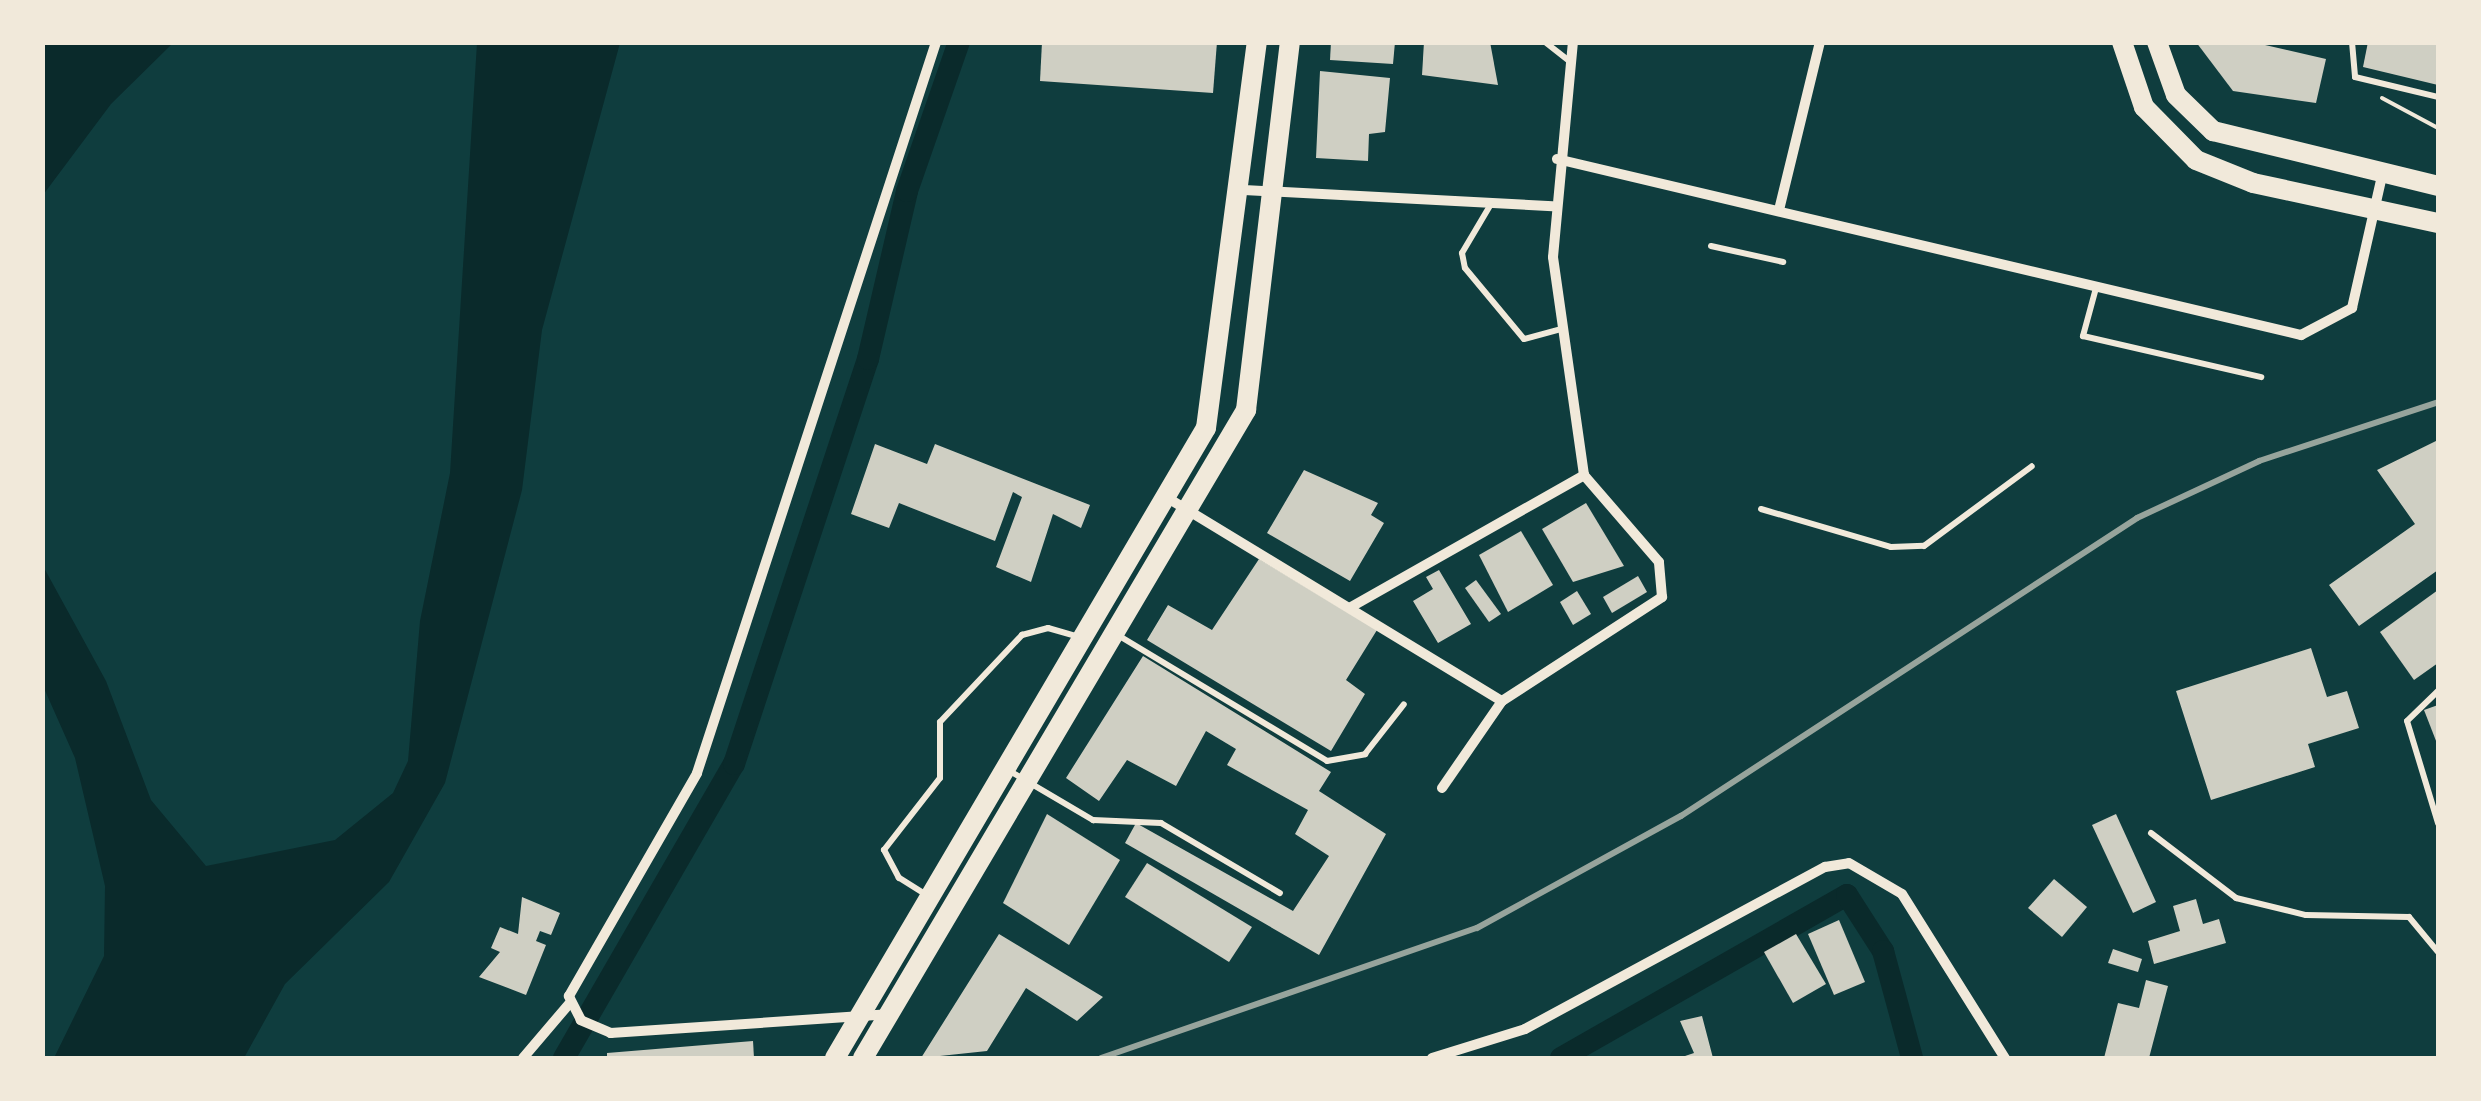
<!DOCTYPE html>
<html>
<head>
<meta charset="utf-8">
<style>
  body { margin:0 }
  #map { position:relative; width:2481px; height:1101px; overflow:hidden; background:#0f3d3e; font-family:Ubuntu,sans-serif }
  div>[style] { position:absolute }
  .water>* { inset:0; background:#0a2a2b }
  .canal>* { height:22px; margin:-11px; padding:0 11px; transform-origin:11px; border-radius:11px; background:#0a2a2b }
  .building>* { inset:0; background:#cfcfc3 }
  .path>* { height:4px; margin:-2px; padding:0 2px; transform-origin:2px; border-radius:2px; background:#f1e9da }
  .service>* { height:6px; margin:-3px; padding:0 3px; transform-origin:3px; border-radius:3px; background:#f1e9da }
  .minor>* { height:10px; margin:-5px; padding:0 5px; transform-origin:5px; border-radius:5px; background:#f1e9da }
  .trunk>* { height:20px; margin:-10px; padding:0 10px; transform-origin:10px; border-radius:10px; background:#f1e9da }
  .rail>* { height:6px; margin:-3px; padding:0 3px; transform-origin:3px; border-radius:3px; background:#97a49c }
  span { translate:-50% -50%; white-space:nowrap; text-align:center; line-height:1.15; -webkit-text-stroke:9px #f1e9da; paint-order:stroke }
  .frame { position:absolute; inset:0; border:45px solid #f1e9da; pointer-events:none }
</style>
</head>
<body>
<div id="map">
  <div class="water">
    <i style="clip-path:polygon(43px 42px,173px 43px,111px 104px,43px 195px)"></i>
    <i style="clip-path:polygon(477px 43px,620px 43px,542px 330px,522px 490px,445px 783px,389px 882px,285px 984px,244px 1058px,54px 1058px,104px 956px,105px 886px,75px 758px,43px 686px,43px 566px,106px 681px,151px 800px,206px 866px,335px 840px,393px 793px,408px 761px,420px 621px,450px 473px)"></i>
  </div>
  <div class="canal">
    <i style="left:564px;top:1058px;width:340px;rotate:-60deg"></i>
    <i style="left:734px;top:764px;width:427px;rotate:-71.7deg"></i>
    <i style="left:868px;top:359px;width:172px;rotate:-76.9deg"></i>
    <i style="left:907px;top:191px;width:158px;rotate:-70.8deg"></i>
    <i style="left:1561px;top:1058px;width:329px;rotate:-29.7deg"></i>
    <i style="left:1847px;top:895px;width:67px;rotate:57.3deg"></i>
    <i style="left:1883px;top:951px;width:111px;rotate:74.8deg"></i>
  </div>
  <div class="building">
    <i style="clip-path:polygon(1042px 42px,1217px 42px,1213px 93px,1040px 81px)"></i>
    <i style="clip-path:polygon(1331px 42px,1395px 42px,1393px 64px,1330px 60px)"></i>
    <i style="clip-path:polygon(1424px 42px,1490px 42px,1498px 85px,1422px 75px)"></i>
    <i style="clip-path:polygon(2196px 42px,2252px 42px,2326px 59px,2316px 103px,2233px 91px)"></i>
    <i style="clip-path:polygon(2368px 42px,2438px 42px,2438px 85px,2363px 67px)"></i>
    <i style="clip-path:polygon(1320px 71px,1390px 78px,1385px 132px,1369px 134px,1368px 161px,1316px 158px)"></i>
    <i style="clip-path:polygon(2438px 440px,2438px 570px,2359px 626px,2329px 585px,2415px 524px,2377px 470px)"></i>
    <i style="clip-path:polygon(875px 444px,927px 464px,935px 444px,1090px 505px,1081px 528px,1053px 514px,1031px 582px,996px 567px,1022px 497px,1013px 492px,995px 541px,899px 503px,889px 528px,851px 514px)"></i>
    <i style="clip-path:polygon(1304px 470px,1378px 503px,1371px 515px,1384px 523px,1350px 581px,1267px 533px)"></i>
    <i style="clip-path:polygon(1586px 503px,1624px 566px,1573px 582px,1542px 529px)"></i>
    <i style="clip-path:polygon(1521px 531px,1553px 585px,1508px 612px,1479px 555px)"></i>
    <i style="clip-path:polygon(1259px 559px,1377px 630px,1346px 680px,1365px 694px,1331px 751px,1147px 640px,1168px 605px,1212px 630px)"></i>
    <i style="clip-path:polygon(1439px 570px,1471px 624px,1438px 643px,1413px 601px,1433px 589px,1426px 577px)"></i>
    <i style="clip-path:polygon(1638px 576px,1647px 592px,1612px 613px,1603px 597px)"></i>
    <i style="clip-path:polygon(1476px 580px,1501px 614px,1489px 622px,1465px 588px)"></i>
    <i style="clip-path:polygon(2438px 590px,2438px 663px,2414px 680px,2380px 632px)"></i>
    <i style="clip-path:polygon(1577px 591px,1591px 614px,1573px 625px,1560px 602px)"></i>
    <i style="clip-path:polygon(2311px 648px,2327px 697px,2347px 691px,2359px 728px,2308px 744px,2315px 767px,2211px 800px,2176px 691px)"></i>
    <i style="clip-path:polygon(1143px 656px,1331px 772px,1319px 791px,1386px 834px,1319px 955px,1125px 843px,1136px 823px,1293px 911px,1329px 856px,1295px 834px,1308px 810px,1227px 765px,1236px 749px,1206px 731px,1176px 786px,1127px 760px,1099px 801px,1066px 778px)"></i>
    <i style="clip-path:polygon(2438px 705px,2438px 746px,2424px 710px)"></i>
    <i style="clip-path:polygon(1047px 814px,1120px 860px,1069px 945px,1003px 903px)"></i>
    <i style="clip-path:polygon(2116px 814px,2156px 902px,2133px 913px,2092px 825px)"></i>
    <i style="clip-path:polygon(1147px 863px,1252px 927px,1229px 962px,1125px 897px)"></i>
    <i style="clip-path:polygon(2054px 879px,2087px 907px,2062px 937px,2028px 908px)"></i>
    <i style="clip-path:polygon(522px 897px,560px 913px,551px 935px,540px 931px,536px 941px,546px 945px,526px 995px,479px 977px,500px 952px,491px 948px,500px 927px,518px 934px)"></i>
    <i style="clip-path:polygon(2196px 899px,2203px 924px,2219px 919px,2226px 943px,2154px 964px,2148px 941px,2180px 931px,2173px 906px)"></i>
    <i style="clip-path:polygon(1839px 920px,1865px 982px,1834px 995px,1808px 934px)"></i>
    <i style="clip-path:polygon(999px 934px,1103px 997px,1077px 1021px,1026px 988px,987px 1051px,921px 1058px)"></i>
    <i style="clip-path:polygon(1796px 934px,1826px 984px,1793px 1003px,1764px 952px)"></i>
    <i style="clip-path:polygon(2113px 949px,2142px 959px,2138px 972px,2108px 963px)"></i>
    <i style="clip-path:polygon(2146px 980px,2168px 986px,2149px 1058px,2104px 1058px,2118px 1003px,2139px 1008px)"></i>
    <i style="clip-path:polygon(1702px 1016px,1713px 1058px,1679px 1058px,1694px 1053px,1680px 1021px)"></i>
    <i style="clip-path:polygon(753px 1041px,754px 1058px,607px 1058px,607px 1053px)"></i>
  </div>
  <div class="path">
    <i style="left:2382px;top:98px;width:64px;rotate:28.2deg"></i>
  </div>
  <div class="service">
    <i style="left:1545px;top:42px;width:33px;rotate:38deg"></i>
    <i style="left:2352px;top:42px;width:35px;rotate:85deg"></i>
    <i style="left:2355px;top:77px;width:85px;rotate:13.5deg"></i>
    <i style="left:1491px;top:204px;width:57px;rotate:120.6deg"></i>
    <i style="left:1462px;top:253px;width:15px;rotate:79deg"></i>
    <i style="left:1465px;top:268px;width:92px;rotate:50.3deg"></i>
    <i style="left:1524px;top:339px;width:39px;rotate:-15deg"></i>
    <i style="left:1711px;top:246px;width:74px;rotate:12.5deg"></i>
    <i style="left:2096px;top:288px;width:50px;rotate:105.2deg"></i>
    <i style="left:2083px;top:336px;width:183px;rotate:13deg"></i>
    <i style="left:1761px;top:509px;width:135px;rotate:16.3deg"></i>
    <i style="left:1891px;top:547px;width:33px;rotate:-2deg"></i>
    <i style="left:1924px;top:546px;width:134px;rotate:-36.5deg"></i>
    <i style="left:1116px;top:634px;width:246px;rotate:31deg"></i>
    <i style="left:1327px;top:761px;width:39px;rotate:-10deg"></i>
    <i style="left:1365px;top:754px;width:63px;rotate:-52deg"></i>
    <i style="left:2438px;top:691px;width:43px;rotate:135.9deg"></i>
    <i style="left:2407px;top:721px;width:107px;rotate:73.1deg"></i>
    <i style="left:1008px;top:770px;width:99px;rotate:30.5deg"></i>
    <i style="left:1093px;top:820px;width:68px;rotate:2.5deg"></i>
    <i style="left:1161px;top:823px;width:138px;rotate:30.5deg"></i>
    <i style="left:2151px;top:833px;width:107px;rotate:37.4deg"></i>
    <i style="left:2236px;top:898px;width:72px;rotate:13.7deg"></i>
    <i style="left:2306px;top:915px;width:103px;rotate:1.1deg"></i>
    <i style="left:2409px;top:917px;width:45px;rotate:50.4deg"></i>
    <i style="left:925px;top:894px;width:31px;rotate:-148deg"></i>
    <i style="left:899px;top:878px;width:32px;rotate:-118deg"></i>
    <i style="left:884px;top:850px;width:91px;rotate:-52.1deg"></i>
    <i style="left:940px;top:778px;width:56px;rotate:-90deg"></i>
    <i style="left:940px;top:722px;width:120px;rotate:-46.7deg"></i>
    <i style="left:1022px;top:635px;width:27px;rotate:-15deg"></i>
    <i style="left:1048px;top:628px;width:33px;rotate:16deg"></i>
  </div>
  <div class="minor">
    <i style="left:1557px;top:159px;width:765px;rotate:13.31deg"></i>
    <i style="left:2301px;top:335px;width:58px;rotate:-27.9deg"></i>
    <i style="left:2352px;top:308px;width:139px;rotate:-77.2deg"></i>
    <i style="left:1244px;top:190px;width:309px;rotate:3deg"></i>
    <i style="left:1779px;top:210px;width:173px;rotate:-76.3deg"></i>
    <i style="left:1171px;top:500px;width:387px;rotate:31.3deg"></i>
    <i style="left:1351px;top:607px;width:268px;rotate:-29.5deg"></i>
    <i style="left:1584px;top:475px;width:220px;rotate:-98.1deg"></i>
    <i style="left:1553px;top:257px;width:216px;rotate:-84.7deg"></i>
    <i style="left:1442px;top:788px;width:106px;rotate:-55.4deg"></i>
    <i style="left:1502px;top:701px;width:191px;rotate:-33deg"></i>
    <i style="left:1662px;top:597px;width:35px;rotate:-95deg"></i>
    <i style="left:1659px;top:562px;width:115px;rotate:-130.8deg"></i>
    <i style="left:891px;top:1014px;width:281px;rotate:176.1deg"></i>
    <i style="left:611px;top:1033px;width:33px;rotate:-157deg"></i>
    <i style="left:581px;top:1020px;width:27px;rotate:-117deg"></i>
    <i style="left:569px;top:996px;width:257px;rotate:-60.1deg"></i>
    <i style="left:697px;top:773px;width:769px;rotate:-71.89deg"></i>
    <i style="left:523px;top:1058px;width:71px;rotate:-49.6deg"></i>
    <i style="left:1432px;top:1058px;width:97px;rotate:-17.3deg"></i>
    <i style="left:1525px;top:1029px;width:341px;rotate:-28.4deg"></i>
    <i style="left:1825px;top:867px;width:24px;rotate:-9deg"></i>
    <i style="left:1849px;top:863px;width:61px;rotate:30.3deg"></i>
    <i style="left:1902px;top:894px;width:194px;rotate:57.9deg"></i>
  </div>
  <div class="trunk">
    <i style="left:2122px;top:42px;width:69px;rotate:71.3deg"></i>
    <i style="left:2144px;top:107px;width:74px;rotate:45.5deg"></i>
    <i style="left:2196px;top:160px;width:61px;rotate:22deg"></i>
    <i style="left:2253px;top:183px;width:189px;rotate:12.2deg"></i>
    <i style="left:2157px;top:42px;width:56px;rotate:70.3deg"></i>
    <i style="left:2176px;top:95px;width:52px;rotate:44.2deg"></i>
    <i style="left:2213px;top:131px;width:232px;rotate:13.7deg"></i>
    <i style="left:835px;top:1058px;width:731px;rotate:-59.51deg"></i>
    <i style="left:1206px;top:428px;width:389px;rotate:-82.5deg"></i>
    <i style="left:863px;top:1058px;width:753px;rotate:-59.41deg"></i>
    <i style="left:1246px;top:410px;width:371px;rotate:-83.2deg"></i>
  </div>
  <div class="rail">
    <i style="left:1101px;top:1058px;width:398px;rotate:-19.1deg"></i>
    <i style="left:1477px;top:928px;width:233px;rotate:-28.8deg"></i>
    <i style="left:1681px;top:816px;width:545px;rotate:-33.16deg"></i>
    <i style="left:2137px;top:518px;width:135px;rotate:-25deg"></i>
    <i style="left:2259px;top:461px;width:188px;rotate:-18.2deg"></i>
  </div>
  <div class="frame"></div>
</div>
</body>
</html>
